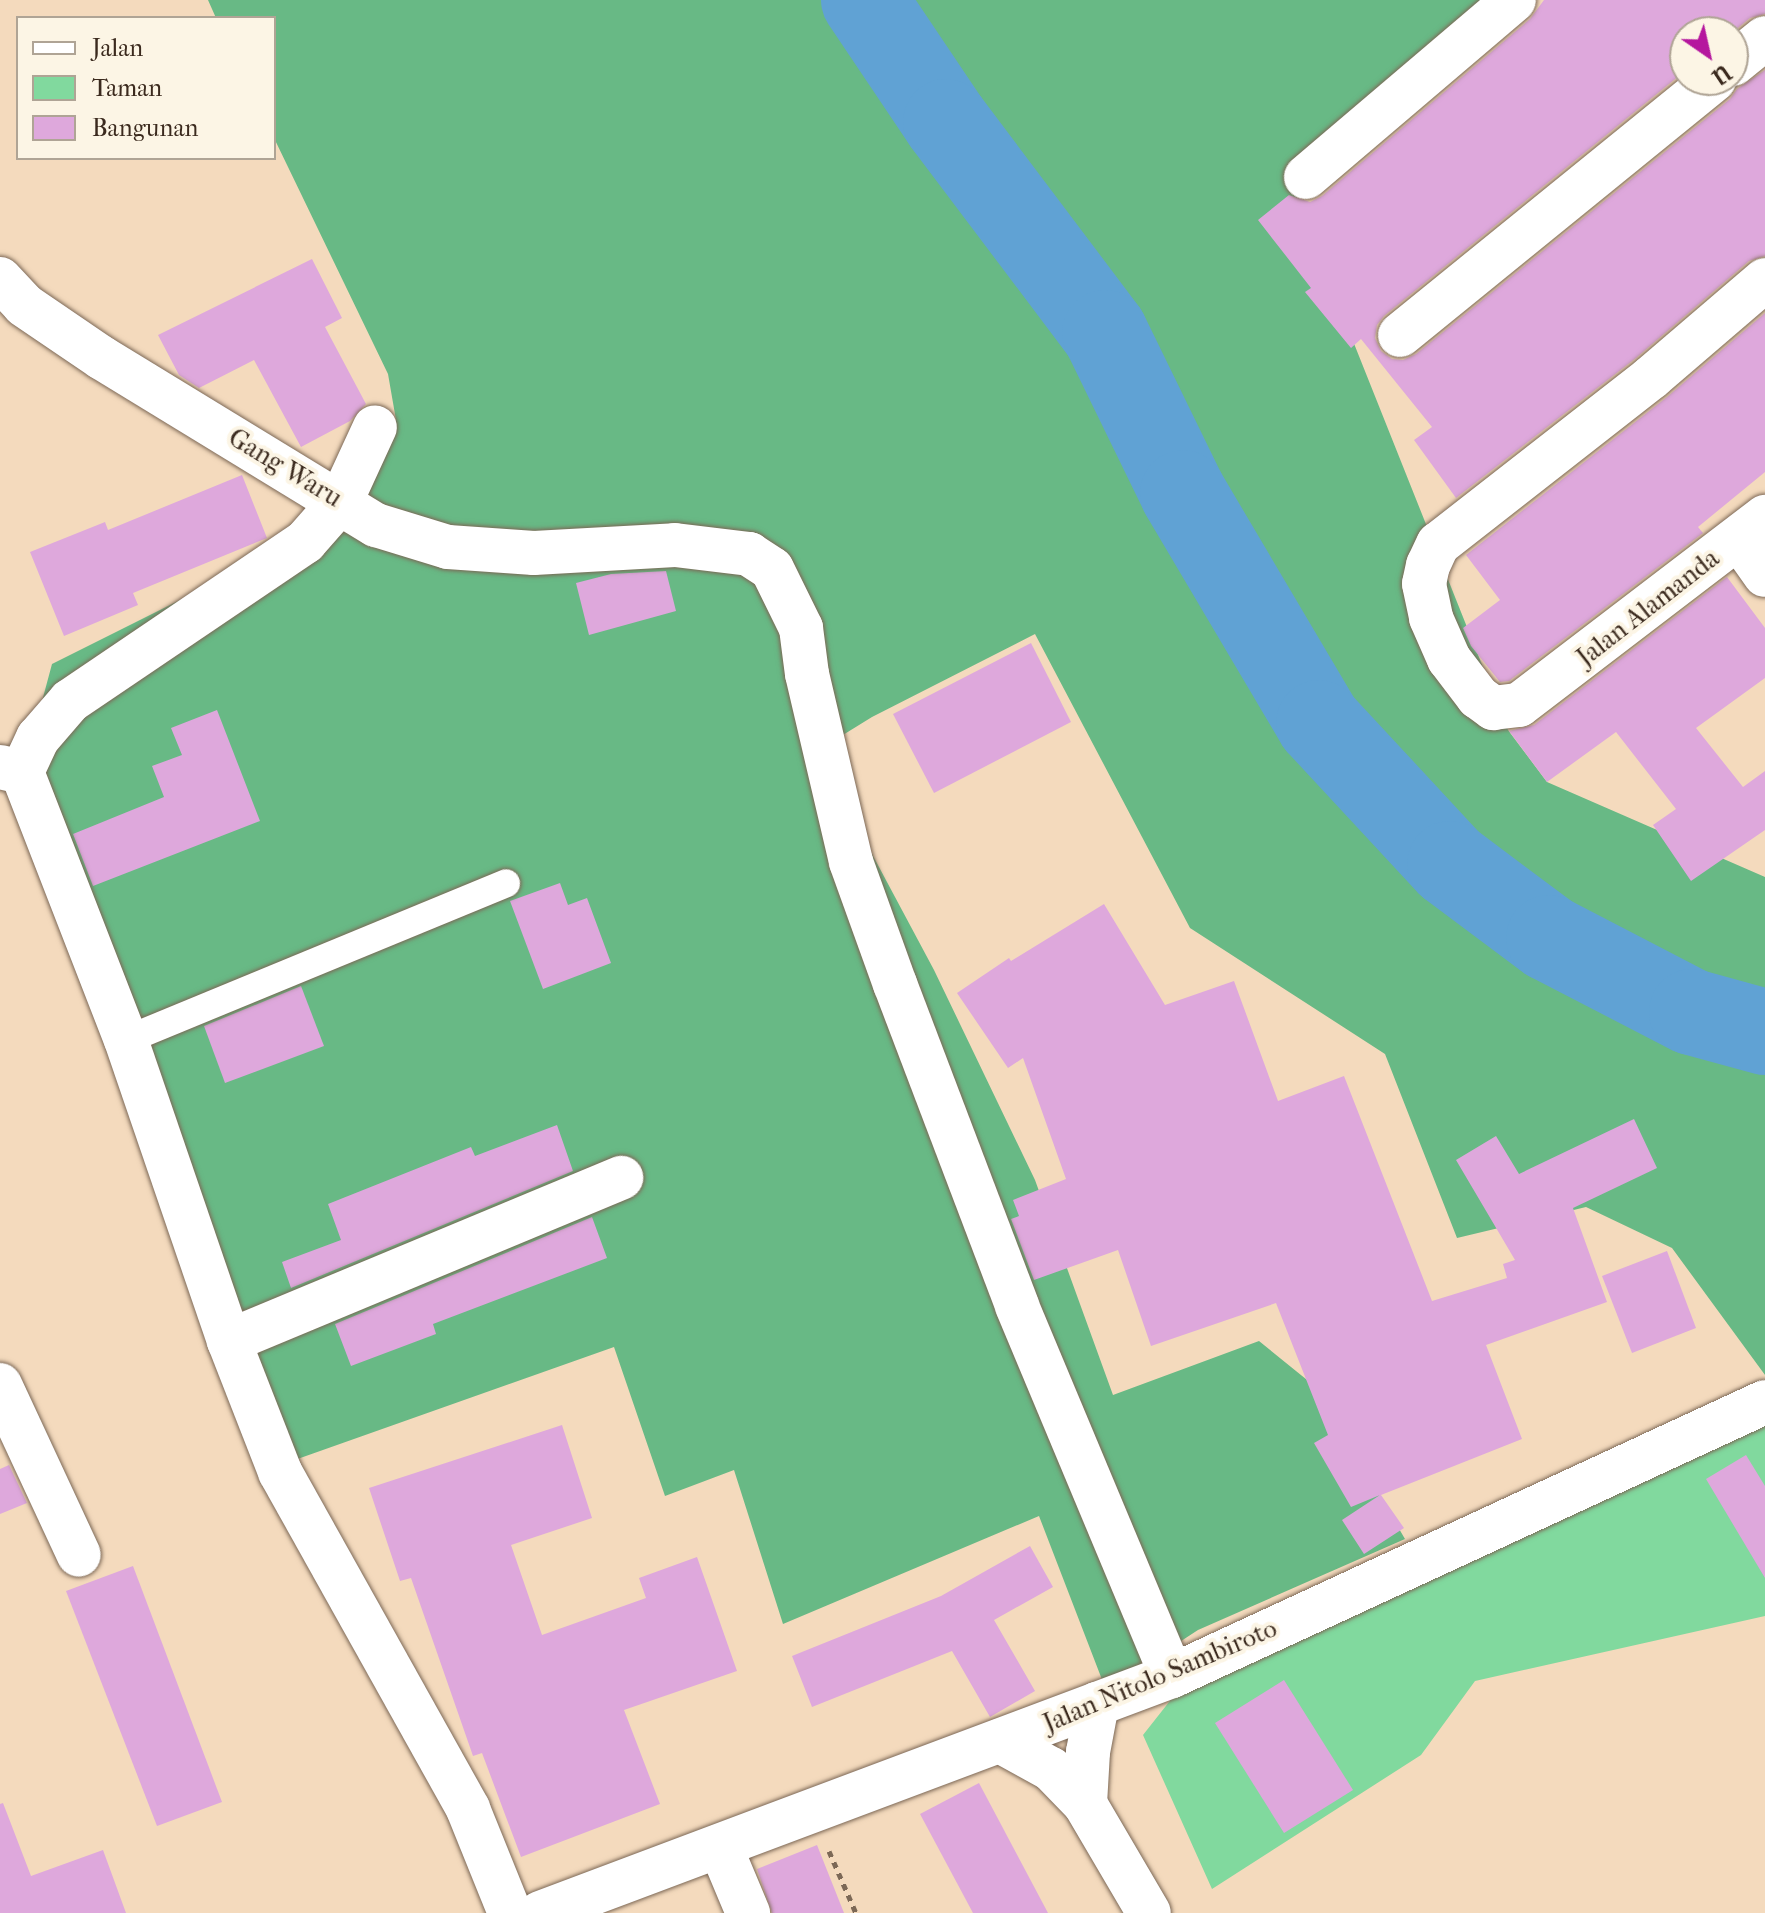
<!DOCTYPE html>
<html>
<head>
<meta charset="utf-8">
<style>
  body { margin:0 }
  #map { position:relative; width:1765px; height:1913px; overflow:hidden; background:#f4dabd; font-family:"IM FELL French Canon",serif }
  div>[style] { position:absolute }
  .green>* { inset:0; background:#81d99e }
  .forest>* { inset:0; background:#68b985 }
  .river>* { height:86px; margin:-43px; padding:0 43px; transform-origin:43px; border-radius:43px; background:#60a2d4 }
  .building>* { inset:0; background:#dea8dc }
  .path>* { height:5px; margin-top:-2.5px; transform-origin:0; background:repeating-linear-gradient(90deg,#7c6856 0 6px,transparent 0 12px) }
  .roads { filter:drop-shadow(0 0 2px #7c6856) drop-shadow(0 0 2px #7c6856) }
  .lane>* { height:28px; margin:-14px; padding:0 14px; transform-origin:14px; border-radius:14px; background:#fff }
  .street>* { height:44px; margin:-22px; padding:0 22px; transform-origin:22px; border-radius:22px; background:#fff }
  .secondary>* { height:44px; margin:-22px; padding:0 22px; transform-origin:22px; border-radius:22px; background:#fff }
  span { translate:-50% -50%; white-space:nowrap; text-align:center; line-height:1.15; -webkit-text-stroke:8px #fcf5e5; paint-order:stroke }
  .street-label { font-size:26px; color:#3b2a1e }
  .legend { position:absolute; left:16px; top:16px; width:260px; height:144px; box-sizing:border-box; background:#fcf5e5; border:2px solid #afa495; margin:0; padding:10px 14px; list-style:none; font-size:24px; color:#3b2a1e }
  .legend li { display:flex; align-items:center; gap:16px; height:40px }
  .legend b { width:40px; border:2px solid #afa495 }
  .north { position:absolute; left:1669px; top:16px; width:80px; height:80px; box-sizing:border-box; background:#fcf5e5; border:2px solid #afa495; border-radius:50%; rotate:146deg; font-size:22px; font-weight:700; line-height:32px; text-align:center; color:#3b2a1e }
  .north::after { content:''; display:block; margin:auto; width:28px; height:36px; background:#b5179e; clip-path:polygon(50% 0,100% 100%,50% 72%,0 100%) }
</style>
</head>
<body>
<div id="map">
  <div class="green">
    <i style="clip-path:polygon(1765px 1419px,1765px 1616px,1475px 1681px,1421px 1755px,1212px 1889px,1143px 1735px,1184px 1683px)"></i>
  </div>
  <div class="forest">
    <i style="clip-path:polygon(208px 0,1511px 0,1296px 198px,1508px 730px,1547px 782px,1765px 877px,1765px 1375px,1672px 1248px,1586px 1207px,1457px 1238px,1385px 1054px,1190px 928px,1035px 634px,872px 717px,817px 751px,934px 970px,1035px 1180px,1113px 1395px,1259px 1341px,1317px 1388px,1405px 1539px,1198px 1630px,1106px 1690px,1039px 1516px,783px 1624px,734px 1470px,665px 1496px,614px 1347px,289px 1462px,23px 772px,52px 664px,336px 522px,396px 420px,388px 374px,274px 138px,274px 18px,216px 18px)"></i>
  </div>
  <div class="river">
    <i style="left:864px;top:0;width:147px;rotate:56.1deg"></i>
    <i style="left:946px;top:122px;width:264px;rotate:53deg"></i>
    <i style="left:1105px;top:333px;width:178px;rotate:64deg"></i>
    <i style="left:1183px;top:493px;width:267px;rotate:59.4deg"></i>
    <i style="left:1319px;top:723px;width:192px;rotate:47.1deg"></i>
    <i style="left:1450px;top:864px;width:124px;rotate:36.8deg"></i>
    <i style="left:1549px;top:938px;width:161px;rotate:27.4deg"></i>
    <i style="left:1692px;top:1012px;width:76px;rotate:15.3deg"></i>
  </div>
  <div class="building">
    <i style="clip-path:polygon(1544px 0,1765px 0,1765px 14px,1750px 18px,1733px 32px,1685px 32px,1685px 71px,1384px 316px,1377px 325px,1375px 338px,1381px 351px,1392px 359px,1403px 360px,1416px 354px,1730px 99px,1737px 89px,1765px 70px,1765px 256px,1749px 261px,1636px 358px,1456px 498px,1414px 440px,1432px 427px,1361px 339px,1351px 348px,1305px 292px,1311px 288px,1258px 220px,1289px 195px,1310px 202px,1322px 196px,1530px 19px)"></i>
    <i style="clip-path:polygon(312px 259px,342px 318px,325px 327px,366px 404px,350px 421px,301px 447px,254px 360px,199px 388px,179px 375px,158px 335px)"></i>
    <i style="clip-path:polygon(1765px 313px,1765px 472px,1698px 527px,1703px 533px,1509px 681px,1500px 682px,1471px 646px,1463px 628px,1500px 600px,1466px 555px,1667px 397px)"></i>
    <i style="clip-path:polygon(242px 475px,267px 538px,133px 593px,138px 605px,64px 636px,30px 552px,105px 522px,108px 530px)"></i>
    <i style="clip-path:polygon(666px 571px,676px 611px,589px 635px,576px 583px,611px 574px)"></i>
    <i style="clip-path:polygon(1727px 577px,1765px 628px,1765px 678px,1696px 728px,1743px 787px,1765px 771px,1765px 830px,1691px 881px,1653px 825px,1676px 809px,1616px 732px,1547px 782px,1509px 731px,1534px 725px)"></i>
    <i style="clip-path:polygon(1031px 643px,1071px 722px,934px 793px,893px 714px)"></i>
    <i style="clip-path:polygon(217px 710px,260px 821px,93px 886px,73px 834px,164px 797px,152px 766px,182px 755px,171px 728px)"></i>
    <i style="clip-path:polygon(560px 883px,568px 905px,587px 898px,611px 963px,543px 989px,510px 901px)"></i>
    <i style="clip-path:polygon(1104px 904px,1165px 1005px,1234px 981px,1278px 1101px,1344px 1076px,1432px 1301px,1507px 1278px,1503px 1264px,1515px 1260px,1456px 1160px,1496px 1136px,1519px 1174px,1634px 1119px,1657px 1168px,1573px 1208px,1607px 1302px,1486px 1345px,1522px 1439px,1381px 1495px,1404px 1528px,1364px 1554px,1342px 1520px,1380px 1495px,1351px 1507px,1314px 1443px,1328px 1435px,1276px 1303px,1151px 1346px,1118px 1250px,1034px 1280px,1011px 1219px,1019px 1216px,1013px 1200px,1066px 1179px,1023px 1058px,1008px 1068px,957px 993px,1009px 958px,1011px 961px)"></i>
    <i style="clip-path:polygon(301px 986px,324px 1046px,225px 1083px,204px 1026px)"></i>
    <i style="clip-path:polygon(557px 1125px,573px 1171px,291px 1288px,282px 1262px,341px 1240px,328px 1204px,471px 1147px,475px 1156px)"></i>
    <i style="clip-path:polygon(592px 1217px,607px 1258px,433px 1324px,436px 1334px,351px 1366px,335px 1324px)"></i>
    <i style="clip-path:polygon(1667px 1251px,1696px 1328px,1632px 1353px,1602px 1276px)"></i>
    <i style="clip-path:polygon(562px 1425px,592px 1518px,511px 1545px,542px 1635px,646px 1598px,639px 1578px,697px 1557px,737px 1671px,624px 1710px,660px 1804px,521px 1857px,482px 1753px,473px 1756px,411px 1578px,400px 1581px,369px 1488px)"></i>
    <i style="clip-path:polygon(1746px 1455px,1765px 1486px,1765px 1578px,1706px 1479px)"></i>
    <i style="clip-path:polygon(9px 1465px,27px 1503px,0 1514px,0 1469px)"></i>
    <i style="clip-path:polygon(1030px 1546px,1053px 1587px,994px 1620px,1035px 1691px,990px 1717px,952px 1651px,812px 1707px,792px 1656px,941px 1596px)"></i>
    <i style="clip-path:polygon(133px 1566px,222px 1802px,157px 1826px,66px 1591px)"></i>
    <i style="clip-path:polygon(1284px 1680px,1353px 1790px,1284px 1833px,1215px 1723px)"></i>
    <i style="clip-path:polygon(979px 1783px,1048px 1913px,973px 1913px,920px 1814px)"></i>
    <i style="clip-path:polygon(3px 1803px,31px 1876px,103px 1850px,126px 1913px,0 1913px,0 1804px)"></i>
    <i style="clip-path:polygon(817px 1845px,844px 1913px,772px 1913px,757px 1869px)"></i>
  </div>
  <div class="path">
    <i style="left:829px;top:1851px;width:68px;rotate:66.5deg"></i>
  </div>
  <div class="roads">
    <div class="lane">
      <i style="left:126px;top:1040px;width:411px;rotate:-22.4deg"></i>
    </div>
    <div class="street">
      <i style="left:1733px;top:64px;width:41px;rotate:-39.1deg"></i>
      <i style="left:1306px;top:177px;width:273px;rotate:-40.4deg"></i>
      <i style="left:0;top:279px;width:35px;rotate:47deg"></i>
      <i style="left:24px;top:305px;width:94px;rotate:34.2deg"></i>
      <i style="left:102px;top:358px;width:321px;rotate:31.4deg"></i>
      <i style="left:376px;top:525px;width:75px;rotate:17deg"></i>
      <i style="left:448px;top:547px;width:86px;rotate:4deg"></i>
      <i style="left:534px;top:553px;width:141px;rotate:-3.2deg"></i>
      <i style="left:675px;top:545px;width:75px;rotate:6.9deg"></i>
      <i style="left:749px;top:554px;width:27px;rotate:33deg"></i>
      <i style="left:772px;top:569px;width:66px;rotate:63.8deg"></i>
      <i style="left:801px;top:628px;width:46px;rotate:82.6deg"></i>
      <i style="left:807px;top:674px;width:193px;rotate:76.8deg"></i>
      <i style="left:851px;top:862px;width:130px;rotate:70.2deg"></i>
      <i style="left:895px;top:984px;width:344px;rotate:69.2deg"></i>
      <i style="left:1017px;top:1306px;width:401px;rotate:67.3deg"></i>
      <i style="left:1765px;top:280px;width:149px;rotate:139.4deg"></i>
      <i style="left:1652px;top:377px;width:271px;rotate:142deg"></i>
      <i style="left:1438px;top:544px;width:23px;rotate:115deg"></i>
      <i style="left:1428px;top:565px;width:19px;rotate:102deg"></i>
      <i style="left:1424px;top:584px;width:35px;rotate:78deg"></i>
      <i style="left:1431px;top:618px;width:45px;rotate:66.3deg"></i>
      <i style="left:1449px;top:659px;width:48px;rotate:52.7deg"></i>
      <i style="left:1478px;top:697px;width:19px;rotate:36deg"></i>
      <i style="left:1493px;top:708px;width:26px;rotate:-7deg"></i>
      <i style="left:1519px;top:705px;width:310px;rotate:-37.4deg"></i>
      <i style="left:1400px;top:335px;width:405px;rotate:-39.1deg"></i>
      <i style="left:1739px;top:538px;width:45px;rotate:54.9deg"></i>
      <i style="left:0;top:767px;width:23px;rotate:13deg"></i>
      <i style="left:22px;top:772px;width:287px;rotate:68.8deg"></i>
      <i style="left:126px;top:1040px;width:318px;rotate:71.1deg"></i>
      <i style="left:229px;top:1341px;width:141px;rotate:68.7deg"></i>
      <i style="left:280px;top:1472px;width:386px;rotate:60.8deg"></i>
      <i style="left:468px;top:1809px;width:112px;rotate:68deg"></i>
      <i style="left:22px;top:772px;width:38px;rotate:-65deg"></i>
      <i style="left:38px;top:738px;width:49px;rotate:-49.1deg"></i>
      <i style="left:70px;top:701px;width:284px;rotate:-34.1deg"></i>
      <i style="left:305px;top:542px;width:55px;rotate:-48.7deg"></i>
      <i style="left:341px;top:501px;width:81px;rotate:-65.3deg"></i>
      <i style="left:229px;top:1341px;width:425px;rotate:-22.6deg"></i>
      <i style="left:0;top:1385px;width:187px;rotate:65.1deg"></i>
      <i style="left:1000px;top:1741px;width:58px;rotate:28.8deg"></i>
      <i style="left:1051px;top:1769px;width:49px;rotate:45.8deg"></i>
      <i style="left:1085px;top:1804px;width:126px;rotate:59.6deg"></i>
      <i style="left:1085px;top:1804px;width:52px;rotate:-86.7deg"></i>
      <i style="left:1088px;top:1752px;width:49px;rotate:-79.4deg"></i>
      <i style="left:720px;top:1846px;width:73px;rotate:67.3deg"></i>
    </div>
    <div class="secondary">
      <i style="left:540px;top:1913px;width:675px;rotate:-20.56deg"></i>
      <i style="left:1172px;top:1676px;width:653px;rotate:-24.8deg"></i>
    </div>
  </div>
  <div class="street-label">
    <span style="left:285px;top:468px;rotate:31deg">Gang Waru</span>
    <span style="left:1648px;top:608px;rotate:-38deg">Jalan Alamanda</span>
    <span style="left:1160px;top:1676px;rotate:-23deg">Jalan Nitolo Sambiroto</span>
  </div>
  <ul class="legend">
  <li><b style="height:10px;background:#fff"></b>Jalan</li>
  <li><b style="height:22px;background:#81d99e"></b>Taman</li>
  <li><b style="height:22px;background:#dea8dc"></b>Bangunan</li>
  </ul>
  <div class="north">U</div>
</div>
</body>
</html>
